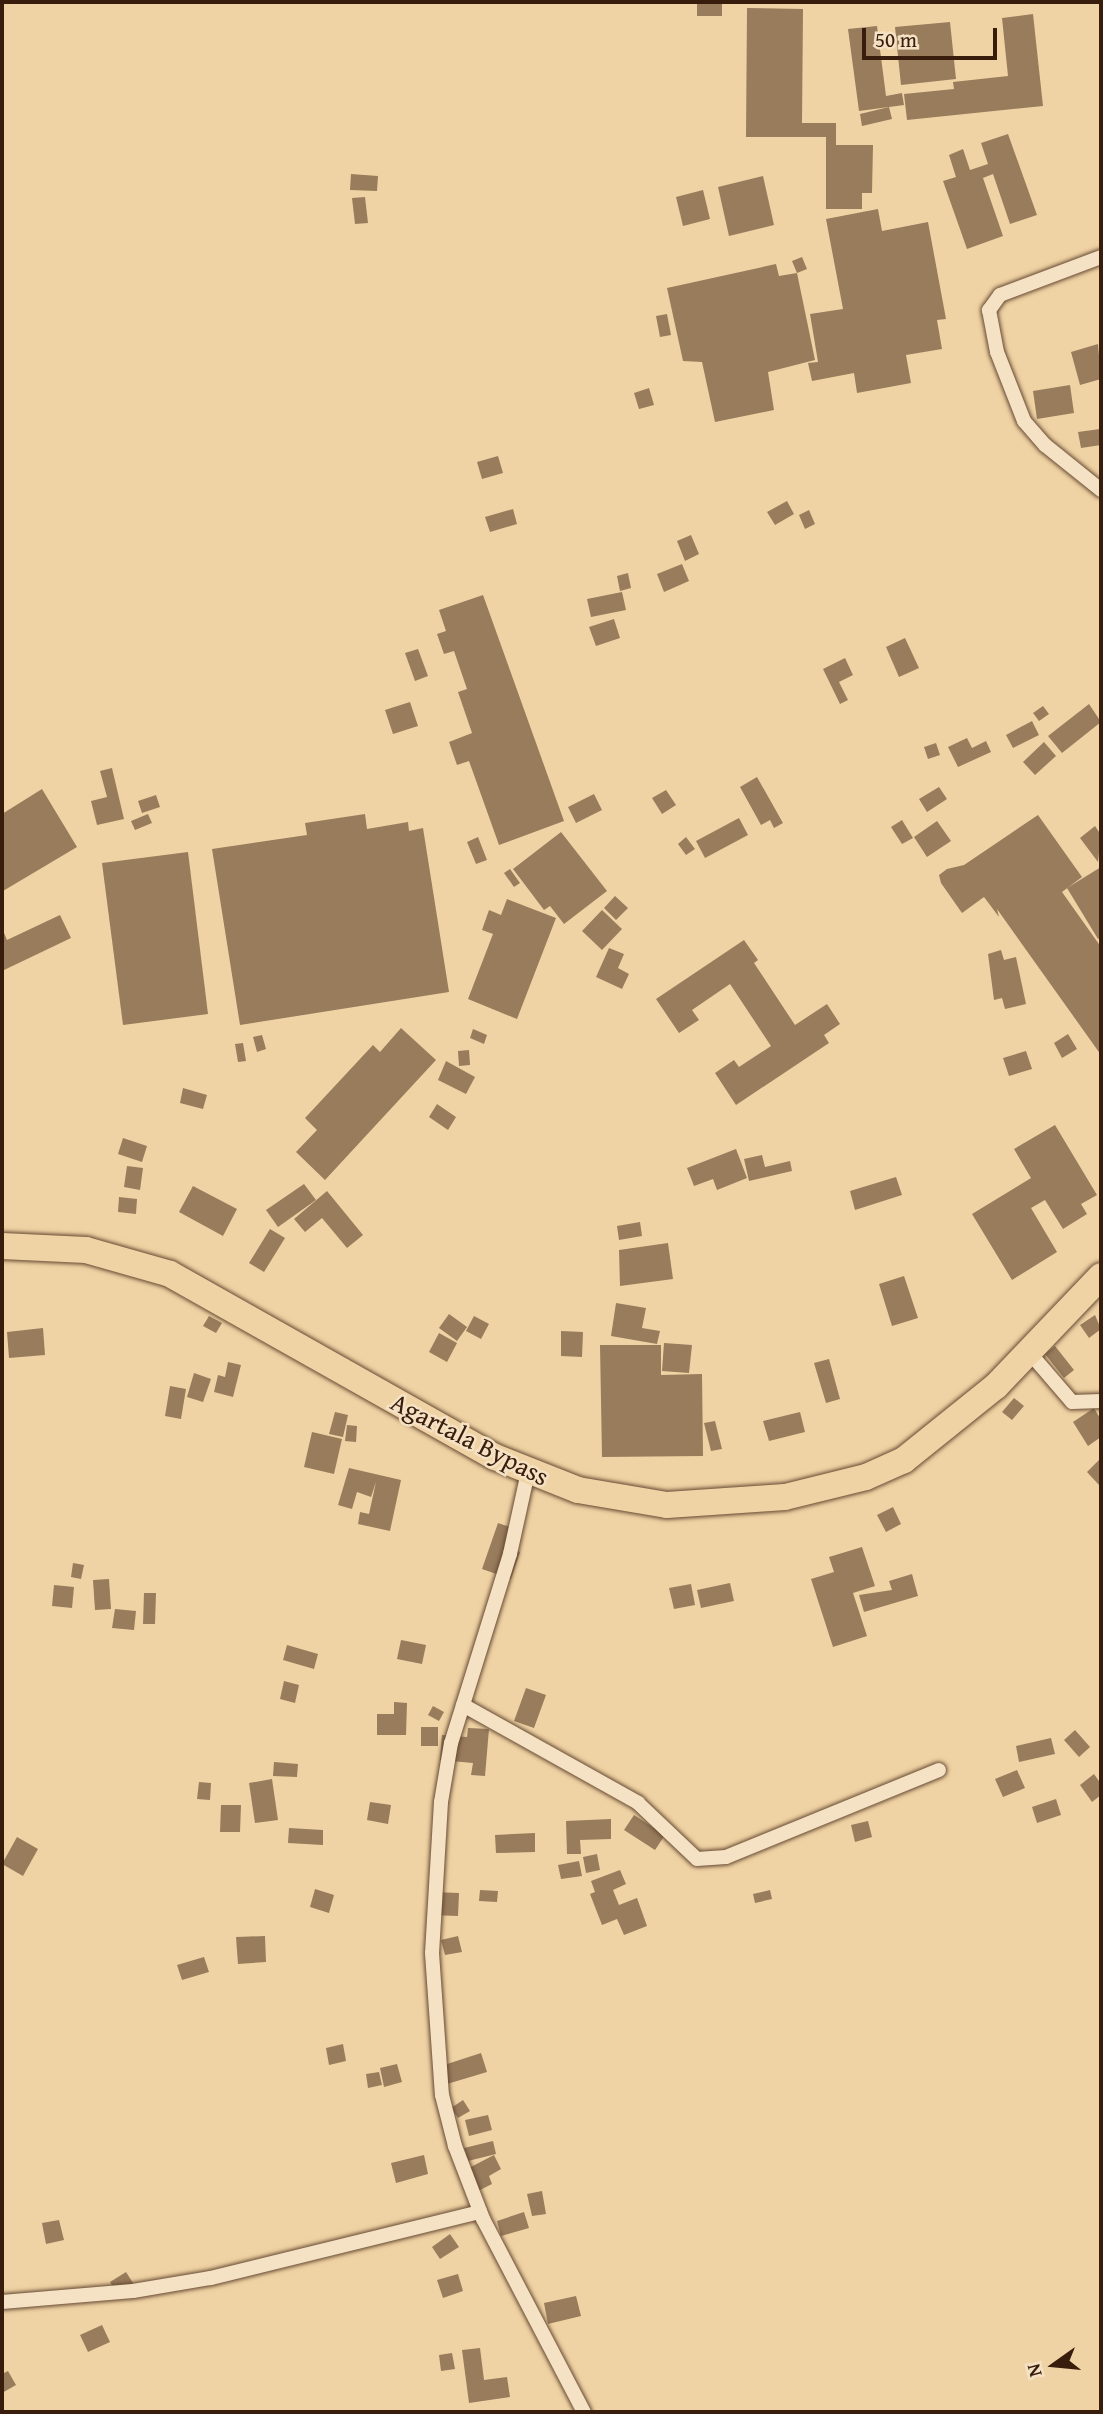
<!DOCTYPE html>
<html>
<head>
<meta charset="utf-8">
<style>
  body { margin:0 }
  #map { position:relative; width:1103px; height:2414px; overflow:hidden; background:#f0d3a4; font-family:"Gentium Book Plus",serif }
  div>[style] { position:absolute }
  .building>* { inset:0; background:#987c5c }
  .roads { filter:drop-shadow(0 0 2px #664a33) drop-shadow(0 0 2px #664a33) }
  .street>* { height:14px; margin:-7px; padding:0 7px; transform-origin:7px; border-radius:7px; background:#f5e2c4 }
  .highway>* { height:26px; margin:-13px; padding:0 13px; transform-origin:13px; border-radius:13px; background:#f0d3a4 }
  span { translate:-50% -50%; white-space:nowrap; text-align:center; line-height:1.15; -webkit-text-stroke:5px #f5e2c4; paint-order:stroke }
  .street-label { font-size:26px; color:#381d0d }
  .frame { position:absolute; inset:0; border:4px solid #381d0d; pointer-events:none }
  .north { position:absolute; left:1019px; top:2330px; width:70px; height:70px; -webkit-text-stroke:5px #f5e2c4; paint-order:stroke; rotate:255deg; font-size:19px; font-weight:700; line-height:28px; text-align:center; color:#381d0d }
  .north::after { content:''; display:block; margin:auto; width:24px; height:32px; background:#381d0d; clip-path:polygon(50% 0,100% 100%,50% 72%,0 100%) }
  .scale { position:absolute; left:862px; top:28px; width:135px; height:32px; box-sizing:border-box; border:4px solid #381d0d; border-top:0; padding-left:9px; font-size:21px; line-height:24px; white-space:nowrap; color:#381d0d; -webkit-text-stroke:5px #f5e2c4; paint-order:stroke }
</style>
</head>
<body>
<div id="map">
  <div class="building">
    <i style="clip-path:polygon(697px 2px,722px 2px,722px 16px,697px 16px)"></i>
    <i style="clip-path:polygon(747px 8px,803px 9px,802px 123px,836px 123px,836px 145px,873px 145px,872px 193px,862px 193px,862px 209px,826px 209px,826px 137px,746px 137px)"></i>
    <i style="clip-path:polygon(1033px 14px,1043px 106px,907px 120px,904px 94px,954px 89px,953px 82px,1008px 76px,1002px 18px)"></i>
    <i style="clip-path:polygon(950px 22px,956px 79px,901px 85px,895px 27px)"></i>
    <i style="clip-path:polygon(877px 26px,886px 96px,902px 93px,904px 105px,859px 111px,848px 29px)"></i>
    <i style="clip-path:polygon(889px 107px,892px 119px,862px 126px,860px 114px)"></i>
    <i style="clip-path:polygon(1008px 134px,1037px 215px,1010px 224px,993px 174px,983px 178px,1003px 236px,967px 249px,943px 181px,956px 177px,949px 155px,963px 149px,970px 170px,988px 164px,981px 143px)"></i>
    <i style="clip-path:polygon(351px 174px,378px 176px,377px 191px,350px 190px)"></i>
    <i style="clip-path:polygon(763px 176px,774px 225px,729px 236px,718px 187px)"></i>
    <i style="clip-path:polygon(703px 190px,710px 219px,683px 226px,676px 197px)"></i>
    <i style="clip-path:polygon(365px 197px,368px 223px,355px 224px,352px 198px)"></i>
    <i style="clip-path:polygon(878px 209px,882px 231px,928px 222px,946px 319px,937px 320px,942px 349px,906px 355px,911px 383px,857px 393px,854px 373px,812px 381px,808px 363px,818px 362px,810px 314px,843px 309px,826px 219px)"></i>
    <i style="clip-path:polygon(802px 257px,807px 269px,797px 273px,792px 261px)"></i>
    <i style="clip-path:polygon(776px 264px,779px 276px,797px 273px,815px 360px,768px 372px,774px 410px,715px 422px,702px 362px,683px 361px,667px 288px)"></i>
    <i style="clip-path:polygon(667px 314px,671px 335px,660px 337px,656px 316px)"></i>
    <i style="clip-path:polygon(1098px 344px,1101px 379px,1080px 385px,1071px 352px)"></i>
    <i style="clip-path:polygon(1070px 385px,1074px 413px,1037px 419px,1033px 391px)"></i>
    <i style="clip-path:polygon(649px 388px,654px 405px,639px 409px,634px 393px)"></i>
    <i style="clip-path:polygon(1100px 429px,1101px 445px,1081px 448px,1078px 432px)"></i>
    <i style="clip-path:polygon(498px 456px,503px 473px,482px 479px,477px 462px)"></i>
    <i style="clip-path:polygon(787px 501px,794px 514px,775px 525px,767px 512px)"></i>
    <i style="clip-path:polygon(513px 509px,517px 524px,490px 532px,485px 517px)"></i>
    <i style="clip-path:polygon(809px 510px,815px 524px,805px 529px,799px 515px)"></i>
    <i style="clip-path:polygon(691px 535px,699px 554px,685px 561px,677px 541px)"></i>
    <i style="clip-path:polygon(682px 564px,689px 581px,664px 592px,657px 574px)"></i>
    <i style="clip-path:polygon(628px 573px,631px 588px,620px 591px,617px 576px)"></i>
    <i style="clip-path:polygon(622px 592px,626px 610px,591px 617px,587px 599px)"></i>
    <i style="clip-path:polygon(483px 595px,564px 821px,499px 845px,469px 761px,457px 765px,449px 742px,472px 733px,458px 692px,467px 689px,454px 651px,444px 654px,437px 634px,446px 631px,439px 610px)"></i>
    <i style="clip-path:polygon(614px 619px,620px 638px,596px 646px,589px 627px)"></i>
    <i style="clip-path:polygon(905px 638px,919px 668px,899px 677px,886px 647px)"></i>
    <i style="clip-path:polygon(418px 649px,428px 676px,415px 681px,405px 653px)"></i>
    <i style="clip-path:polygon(845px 658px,853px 675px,839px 682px,848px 700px,840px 704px,823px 669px)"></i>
    <i style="clip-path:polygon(410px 702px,418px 726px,393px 734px,385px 710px)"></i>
    <i style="clip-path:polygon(1089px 704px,1101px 722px,1062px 753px,1048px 736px)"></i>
    <i style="clip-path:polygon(1043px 706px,1049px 714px,1039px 721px,1033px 713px)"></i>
    <i style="clip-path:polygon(1032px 721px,1039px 735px,1013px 748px,1006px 735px)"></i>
    <i style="clip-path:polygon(967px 738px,972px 748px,986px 741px,991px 752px,958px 767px,948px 747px)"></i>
    <i style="clip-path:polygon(1044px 742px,1056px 756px,1035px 775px,1023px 762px)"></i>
    <i style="clip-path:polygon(936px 743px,940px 755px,928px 759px,924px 747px)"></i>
    <i style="clip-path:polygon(112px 768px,124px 819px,97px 825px,91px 801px,107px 797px,100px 771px)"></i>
    <i style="clip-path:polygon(757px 777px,783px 823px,774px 828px,770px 820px,761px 825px,740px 787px)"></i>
    <i style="clip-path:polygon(939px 787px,947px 799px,927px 812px,919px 799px)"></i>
    <i style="clip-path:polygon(42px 789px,77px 847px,3px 891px,2px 814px)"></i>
    <i style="clip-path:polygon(666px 790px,676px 805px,662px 814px,652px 798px)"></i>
    <i style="clip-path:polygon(594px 794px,602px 810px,576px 823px,568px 807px)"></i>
    <i style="clip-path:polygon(156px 795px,160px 807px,142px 813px,138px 801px)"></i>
    <i style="clip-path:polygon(148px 814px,152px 823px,135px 830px,131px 821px)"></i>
    <i style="clip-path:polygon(365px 814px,367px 829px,408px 822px,409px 831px,423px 828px,449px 992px,240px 1025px,212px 849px,307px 835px,305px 823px)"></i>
    <i style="clip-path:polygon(1038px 815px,1082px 877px,1062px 892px,1101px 947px,1101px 1055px,997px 909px,999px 917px,984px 897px,962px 913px,941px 883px,939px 875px,947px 869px,964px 865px)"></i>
    <i style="clip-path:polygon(739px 818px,748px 835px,705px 858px,696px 841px)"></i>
    <i style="clip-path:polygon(902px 820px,913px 838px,902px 844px,891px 827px)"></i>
    <i style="clip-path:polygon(937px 821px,951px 841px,927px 857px,914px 837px)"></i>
    <i style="clip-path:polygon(1095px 826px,1101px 835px,1098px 862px,1080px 838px)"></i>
    <i style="clip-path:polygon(561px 832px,607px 891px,564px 924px,550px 906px,544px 910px,513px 869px)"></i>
    <i style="clip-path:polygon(478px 837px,487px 860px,476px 864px,467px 842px)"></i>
    <i style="clip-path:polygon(686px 837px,695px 849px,686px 855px,678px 844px)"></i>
    <i style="clip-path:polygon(188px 852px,208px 1014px,123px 1025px,102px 863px)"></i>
    <i style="clip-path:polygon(1101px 867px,1101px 937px,1098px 939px,1067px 888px)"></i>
    <i style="clip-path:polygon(510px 869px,520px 883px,514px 887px,504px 873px)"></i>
    <i style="clip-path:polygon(615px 896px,628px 908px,616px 920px,604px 908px)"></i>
    <i style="clip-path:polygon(507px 899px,556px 918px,517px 1019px,468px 999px,493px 934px,482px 930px,489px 910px,501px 915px)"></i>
    <i style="clip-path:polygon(602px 910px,622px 929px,602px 950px,582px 931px)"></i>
    <i style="clip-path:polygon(60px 915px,71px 938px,2px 971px,2px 928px,7px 940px)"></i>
    <i style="clip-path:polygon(744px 940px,758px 960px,754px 963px,795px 1025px,827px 1004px,840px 1024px,824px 1035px,829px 1043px,736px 1105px,715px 1073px,734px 1060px,739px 1067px,771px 1046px,730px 984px,692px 1010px,699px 1020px,679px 1033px,656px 999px)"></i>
    <i style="clip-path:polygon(609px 948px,624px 954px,618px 968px,629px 974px,622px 989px,596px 977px)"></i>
    <i style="clip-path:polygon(1001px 950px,1004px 960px,1016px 957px,1026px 1004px,1005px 1009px,1002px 998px,994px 1000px,988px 954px)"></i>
    <i style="clip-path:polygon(401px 1028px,436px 1060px,325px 1180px,296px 1152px,317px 1130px,305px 1118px,373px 1045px,380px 1052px)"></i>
    <i style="clip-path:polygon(473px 1029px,487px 1035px,484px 1044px,470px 1038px)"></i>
    <i style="clip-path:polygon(1068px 1034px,1077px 1049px,1062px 1058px,1054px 1043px)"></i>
    <i style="clip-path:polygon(262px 1035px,266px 1049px,257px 1052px,253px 1037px)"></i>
    <i style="clip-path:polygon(243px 1043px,246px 1061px,238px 1062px,235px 1044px)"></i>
    <i style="clip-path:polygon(469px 1050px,470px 1065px,459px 1066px,458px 1051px)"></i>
    <i style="clip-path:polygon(1026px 1051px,1032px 1069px,1009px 1076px,1003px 1058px)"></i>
    <i style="clip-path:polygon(446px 1061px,475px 1077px,466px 1094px,438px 1080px)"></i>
    <i style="clip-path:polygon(183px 1088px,207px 1095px,203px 1109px,180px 1103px)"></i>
    <i style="clip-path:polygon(437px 1104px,456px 1117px,448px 1130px,429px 1117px)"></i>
    <i style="clip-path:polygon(1055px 1125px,1097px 1195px,1081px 1204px,1087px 1214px,1063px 1229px,1045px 1200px,1031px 1208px,1057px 1252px,1012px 1280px,972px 1214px,1031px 1178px,1014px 1149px)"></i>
    <i style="clip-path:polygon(123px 1138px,147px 1146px,142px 1162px,118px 1154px)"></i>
    <i style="clip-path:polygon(736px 1149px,747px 1178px,717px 1190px,713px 1179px,694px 1186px,687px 1168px)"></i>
    <i style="clip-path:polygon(762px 1155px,765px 1167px,790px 1161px,792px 1171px,749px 1181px,744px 1159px)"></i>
    <i style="clip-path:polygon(127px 1166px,143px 1168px,140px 1190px,124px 1187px)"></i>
    <i style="clip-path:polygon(896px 1177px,902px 1195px,855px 1210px,850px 1191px)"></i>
    <i style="clip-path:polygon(304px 1184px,316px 1200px,278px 1227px,266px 1210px)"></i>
    <i style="clip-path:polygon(193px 1186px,237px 1209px,223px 1236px,179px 1212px)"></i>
    <i style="clip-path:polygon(327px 1191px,363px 1235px,347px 1248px,322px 1218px,305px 1232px,294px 1219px)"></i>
    <i style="clip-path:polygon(119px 1197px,137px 1199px,136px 1214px,118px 1212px)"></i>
    <i style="clip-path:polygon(640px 1222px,642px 1236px,619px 1240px,617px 1226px)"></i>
    <i style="clip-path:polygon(270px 1229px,285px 1238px,264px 1272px,249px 1263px)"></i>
    <i style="clip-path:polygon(668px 1243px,673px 1279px,620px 1286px,619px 1250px)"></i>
    <i style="clip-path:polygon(904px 1276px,918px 1318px,892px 1326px,879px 1284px)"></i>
    <i style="clip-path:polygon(616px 1303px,646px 1308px,642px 1328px,660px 1331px,657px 1344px,611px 1336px)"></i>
    <i style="clip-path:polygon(449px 1314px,467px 1327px,457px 1341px,439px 1328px)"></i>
    <i style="clip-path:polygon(1095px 1315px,1101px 1329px,1089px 1338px,1080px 1325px)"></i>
    <i style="clip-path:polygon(209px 1316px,222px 1323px,216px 1333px,203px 1326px)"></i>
    <i style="clip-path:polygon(474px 1316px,489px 1324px,481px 1339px,466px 1331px)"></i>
    <i style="clip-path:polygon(43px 1328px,45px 1355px,9px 1358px,7px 1332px)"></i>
    <i style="clip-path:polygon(561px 1331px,583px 1332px,582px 1357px,561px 1356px)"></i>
    <i style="clip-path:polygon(439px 1333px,457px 1343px,447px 1362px,429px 1352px)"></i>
    <i style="clip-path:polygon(664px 1343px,692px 1345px,689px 1373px,662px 1371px)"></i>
    <i style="clip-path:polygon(600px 1345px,661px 1345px,661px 1375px,702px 1374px,703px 1456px,602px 1457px)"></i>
    <i style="clip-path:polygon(1055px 1346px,1074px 1370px,1064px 1378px,1045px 1354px)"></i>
    <i style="clip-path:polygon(829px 1359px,840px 1399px,826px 1403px,814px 1363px)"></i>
    <i style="clip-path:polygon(228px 1362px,241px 1365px,233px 1397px,214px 1392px,218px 1375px,225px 1377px)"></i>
    <i style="clip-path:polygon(194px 1373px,211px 1379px,203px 1402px,187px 1397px)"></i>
    <i style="clip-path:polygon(170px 1386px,186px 1389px,181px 1419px,165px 1416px)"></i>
    <i style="clip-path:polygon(1014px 1398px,1024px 1406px,1012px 1420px,1002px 1412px)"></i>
    <i style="clip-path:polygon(1094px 1408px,1101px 1420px,1101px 1437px,1088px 1446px,1073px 1422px)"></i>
    <i style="clip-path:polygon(335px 1412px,348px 1415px,343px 1437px,329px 1434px)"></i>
    <i style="clip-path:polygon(800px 1412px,805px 1432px,769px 1441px,763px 1421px)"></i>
    <i style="clip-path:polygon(715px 1421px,722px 1449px,711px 1451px,704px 1423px)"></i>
    <i style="clip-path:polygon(347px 1425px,357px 1426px,356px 1442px,345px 1441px)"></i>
    <i style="clip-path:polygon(312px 1432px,342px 1439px,334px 1474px,304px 1467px)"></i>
    <i style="clip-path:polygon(1101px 1458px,1101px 1482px,1099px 1485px,1087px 1472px)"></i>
    <i style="clip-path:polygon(349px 1468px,401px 1480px,390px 1531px,358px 1524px,360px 1512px,369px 1514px,376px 1482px,371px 1497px,357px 1492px,352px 1509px,338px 1505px)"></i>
    <i style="clip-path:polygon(893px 1507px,901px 1524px,886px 1532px,877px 1515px)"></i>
    <i style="clip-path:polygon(498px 1523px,516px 1529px,509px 1548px,520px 1552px,511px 1579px,482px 1569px)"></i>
    <i style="clip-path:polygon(862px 1547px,875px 1586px,853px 1593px,867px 1636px,833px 1647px,811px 1579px,834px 1572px,829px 1557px)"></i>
    <i style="clip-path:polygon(73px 1563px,84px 1565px,81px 1579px,71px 1577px)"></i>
    <i style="clip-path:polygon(912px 1574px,918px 1596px,864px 1612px,859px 1595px,892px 1590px,889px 1581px)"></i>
    <i style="clip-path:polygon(109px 1579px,111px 1609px,95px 1610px,93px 1580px)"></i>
    <i style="clip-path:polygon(730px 1583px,734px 1601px,701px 1608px,697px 1590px)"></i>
    <i style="clip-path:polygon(691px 1584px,695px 1605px,674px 1609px,669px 1588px)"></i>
    <i style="clip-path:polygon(54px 1585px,74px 1587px,72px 1608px,52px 1606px)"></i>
    <i style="clip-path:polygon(144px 1593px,156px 1593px,155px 1624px,143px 1624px)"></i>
    <i style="clip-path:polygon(115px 1609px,136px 1611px,134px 1630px,112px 1628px)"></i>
    <i style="clip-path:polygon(401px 1640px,426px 1645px,422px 1664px,397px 1659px)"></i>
    <i style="clip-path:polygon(287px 1645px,318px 1654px,314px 1669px,283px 1660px)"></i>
    <i style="clip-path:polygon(284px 1681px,299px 1685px,295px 1703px,280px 1699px)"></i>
    <i style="clip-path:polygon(526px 1688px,546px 1695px,534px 1728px,514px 1721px)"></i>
    <i style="clip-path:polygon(394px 1702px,407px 1703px,406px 1735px,377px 1735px,377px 1714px,394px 1714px)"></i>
    <i style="clip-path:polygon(433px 1706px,444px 1712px,439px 1721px,428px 1715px)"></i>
    <i style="clip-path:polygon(421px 1727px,438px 1727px,438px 1746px,421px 1746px)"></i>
    <i style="clip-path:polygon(468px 1728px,489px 1729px,485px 1776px,471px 1775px,473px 1763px,440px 1760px,442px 1735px,467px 1737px)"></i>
    <i style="clip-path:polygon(1075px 1730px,1090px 1747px,1079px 1757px,1064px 1740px)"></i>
    <i style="clip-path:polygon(1051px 1738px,1055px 1754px,1019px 1762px,1016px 1746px)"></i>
    <i style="clip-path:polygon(274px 1762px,298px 1764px,297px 1777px,273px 1776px)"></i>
    <i style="clip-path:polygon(1017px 1770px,1025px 1788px,1003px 1797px,995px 1779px)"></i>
    <i style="clip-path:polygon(1094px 1774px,1101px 1784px,1101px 1795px,1092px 1802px,1080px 1785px)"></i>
    <i style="clip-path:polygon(272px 1779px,278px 1820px,255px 1823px,249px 1783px)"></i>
    <i style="clip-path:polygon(199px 1782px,211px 1783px,210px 1800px,197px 1799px)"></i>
    <i style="clip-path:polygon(1056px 1799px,1061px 1815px,1037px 1823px,1032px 1807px)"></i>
    <i style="clip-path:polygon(370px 1802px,391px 1805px,388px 1824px,367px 1820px)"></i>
    <i style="clip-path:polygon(221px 1805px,241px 1805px,240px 1832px,220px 1832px)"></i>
    <i style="clip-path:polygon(634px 1815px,665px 1835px,655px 1850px,624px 1830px)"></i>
    <i style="clip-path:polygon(611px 1819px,611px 1839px,580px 1840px,581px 1854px,567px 1854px,566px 1821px)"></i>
    <i style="clip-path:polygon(868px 1821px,872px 1837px,855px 1842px,851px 1825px)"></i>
    <i style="clip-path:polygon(289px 1828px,323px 1830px,323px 1845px,288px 1843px)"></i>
    <i style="clip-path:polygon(535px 1833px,535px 1852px,496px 1853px,495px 1835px)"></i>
    <i style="clip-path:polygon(17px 1837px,38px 1849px,23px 1876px,2px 1864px)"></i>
    <i style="clip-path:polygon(597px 1854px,600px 1870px,586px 1873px,583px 1857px)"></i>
    <i style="clip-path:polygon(579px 1861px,582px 1876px,561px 1879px,558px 1865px)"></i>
    <i style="clip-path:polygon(620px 1870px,626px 1884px,613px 1890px,619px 1905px,637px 1898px,647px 1926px,624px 1935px,617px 1919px,602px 1925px,590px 1894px,595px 1892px,591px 1881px)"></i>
    <i style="clip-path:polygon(315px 1889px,334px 1895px,329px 1913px,310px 1907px)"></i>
    <i style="clip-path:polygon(480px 1890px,498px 1891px,497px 1902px,479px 1901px)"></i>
    <i style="clip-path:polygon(770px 1890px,772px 1899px,755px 1903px,753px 1894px)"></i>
    <i style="clip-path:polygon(432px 1892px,459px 1893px,458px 1916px,431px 1915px)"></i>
    <i style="clip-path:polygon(265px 1936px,266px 1962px,238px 1964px,236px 1937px)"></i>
    <i style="clip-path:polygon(458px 1936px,462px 1952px,445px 1955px,441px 1940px)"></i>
    <i style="clip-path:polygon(204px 1957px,209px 1972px,182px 1980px,177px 1965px)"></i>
    <i style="clip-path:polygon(343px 2044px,346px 2061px,329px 2065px,326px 2048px)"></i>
    <i style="clip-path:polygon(481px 2053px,487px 2072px,447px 2084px,441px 2066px)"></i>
    <i style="clip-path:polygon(397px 2064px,402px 2082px,384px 2087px,380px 2068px)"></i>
    <i style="clip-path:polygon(379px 2072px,382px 2085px,368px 2088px,366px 2074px)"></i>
    <i style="clip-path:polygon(463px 2100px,470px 2111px,458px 2118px,451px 2108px)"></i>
    <i style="clip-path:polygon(488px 2115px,492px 2130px,469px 2136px,465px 2120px)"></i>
    <i style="clip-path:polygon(493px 2141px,496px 2154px,468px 2161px,464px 2148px)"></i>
    <i style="clip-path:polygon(424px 2155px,428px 2174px,396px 2183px,391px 2163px)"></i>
    <i style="clip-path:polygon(494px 2155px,501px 2169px,489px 2176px,492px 2184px,476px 2192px,465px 2170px)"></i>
    <i style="clip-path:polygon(542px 2191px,546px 2214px,532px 2216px,527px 2194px)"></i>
    <i style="clip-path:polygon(524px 2212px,529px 2228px,501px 2236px,497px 2221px)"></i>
    <i style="clip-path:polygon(59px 2220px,64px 2240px,46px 2244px,42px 2223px)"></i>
    <i style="clip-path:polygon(450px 2234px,459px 2247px,440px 2259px,432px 2247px)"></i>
    <i style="clip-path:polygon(126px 2272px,135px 2286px,119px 2296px,110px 2282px)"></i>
    <i style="clip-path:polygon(458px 2274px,463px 2291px,443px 2298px,437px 2280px)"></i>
    <i style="clip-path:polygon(576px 2296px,581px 2316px,548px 2324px,544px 2303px)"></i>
    <i style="clip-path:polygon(102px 2325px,110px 2342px,88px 2352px,80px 2335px)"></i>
    <i style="clip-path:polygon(480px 2348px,484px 2380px,507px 2377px,510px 2397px,469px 2403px,462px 2350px)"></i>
    <i style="clip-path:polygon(452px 2353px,455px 2369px,441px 2371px,439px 2355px)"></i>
    <i style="clip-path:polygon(8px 2371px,16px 2385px,2px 2393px,2px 2374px)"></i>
  </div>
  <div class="roads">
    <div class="street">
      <i style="left:1101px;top:257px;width:108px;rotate:159.4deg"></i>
      <i style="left:1000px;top:295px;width:19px;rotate:126deg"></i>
      <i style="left:989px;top:310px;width:43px;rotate:79.2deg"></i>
      <i style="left:997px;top:352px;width:74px;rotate:68.6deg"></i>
      <i style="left:1024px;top:421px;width:32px;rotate:49deg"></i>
      <i style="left:1045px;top:445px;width:72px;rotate:38.8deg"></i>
      <i style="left:1029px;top:1352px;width:66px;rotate:49.3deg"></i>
      <i style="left:1072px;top:1402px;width:29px;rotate:-2deg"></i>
      <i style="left:528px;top:1472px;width:84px;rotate:102.4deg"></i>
      <i style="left:510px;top:1554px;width:198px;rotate:107.3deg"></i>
      <i style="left:451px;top:1743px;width:60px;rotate:99.6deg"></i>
      <i style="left:441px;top:1802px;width:151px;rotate:93.4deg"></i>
      <i style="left:432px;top:1953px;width:142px;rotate:86deg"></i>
      <i style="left:442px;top:2095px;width:53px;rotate:75.7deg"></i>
      <i style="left:455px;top:2146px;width:78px;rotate:69deg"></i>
      <i style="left:483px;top:2219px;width:218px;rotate:62.4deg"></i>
      <i style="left:463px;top:1705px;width:201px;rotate:29.2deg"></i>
      <i style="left:638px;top:1803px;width:81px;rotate:43.5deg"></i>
      <i style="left:697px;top:1859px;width:29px;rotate:-4deg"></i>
      <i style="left:726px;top:1857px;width:230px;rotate:-22.2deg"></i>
      <i style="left:2px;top:2302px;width:131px;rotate:-4.8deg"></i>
      <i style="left:133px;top:2291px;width:79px;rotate:-9.5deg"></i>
      <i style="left:211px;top:2278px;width:277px;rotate:-13.8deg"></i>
    </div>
    <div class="highway">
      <i style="left:2px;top:1246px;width:84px;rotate:2.7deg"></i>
      <i style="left:86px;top:1250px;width:87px;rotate:15.9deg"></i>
      <i style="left:170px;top:1274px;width:373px;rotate:29.4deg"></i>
      <i style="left:495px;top:1457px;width:89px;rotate:21.7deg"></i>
      <i style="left:578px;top:1490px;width:90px;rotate:9.6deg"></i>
      <i style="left:667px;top:1505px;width:118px;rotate:-3.9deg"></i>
      <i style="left:785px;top:1497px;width:83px;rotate:-13.9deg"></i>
      <i style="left:866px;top:1477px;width:42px;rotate:-24.1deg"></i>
      <i style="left:904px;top:1460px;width:118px;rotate:-38.8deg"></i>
      <i style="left:996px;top:1386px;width:152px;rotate:-46.3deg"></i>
    </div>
  </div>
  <div class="street-label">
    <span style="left:470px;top:1439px;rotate:27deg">Agartala Bypass</span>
  </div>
  <div class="frame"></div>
  <div class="north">N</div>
  <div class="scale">50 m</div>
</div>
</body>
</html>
